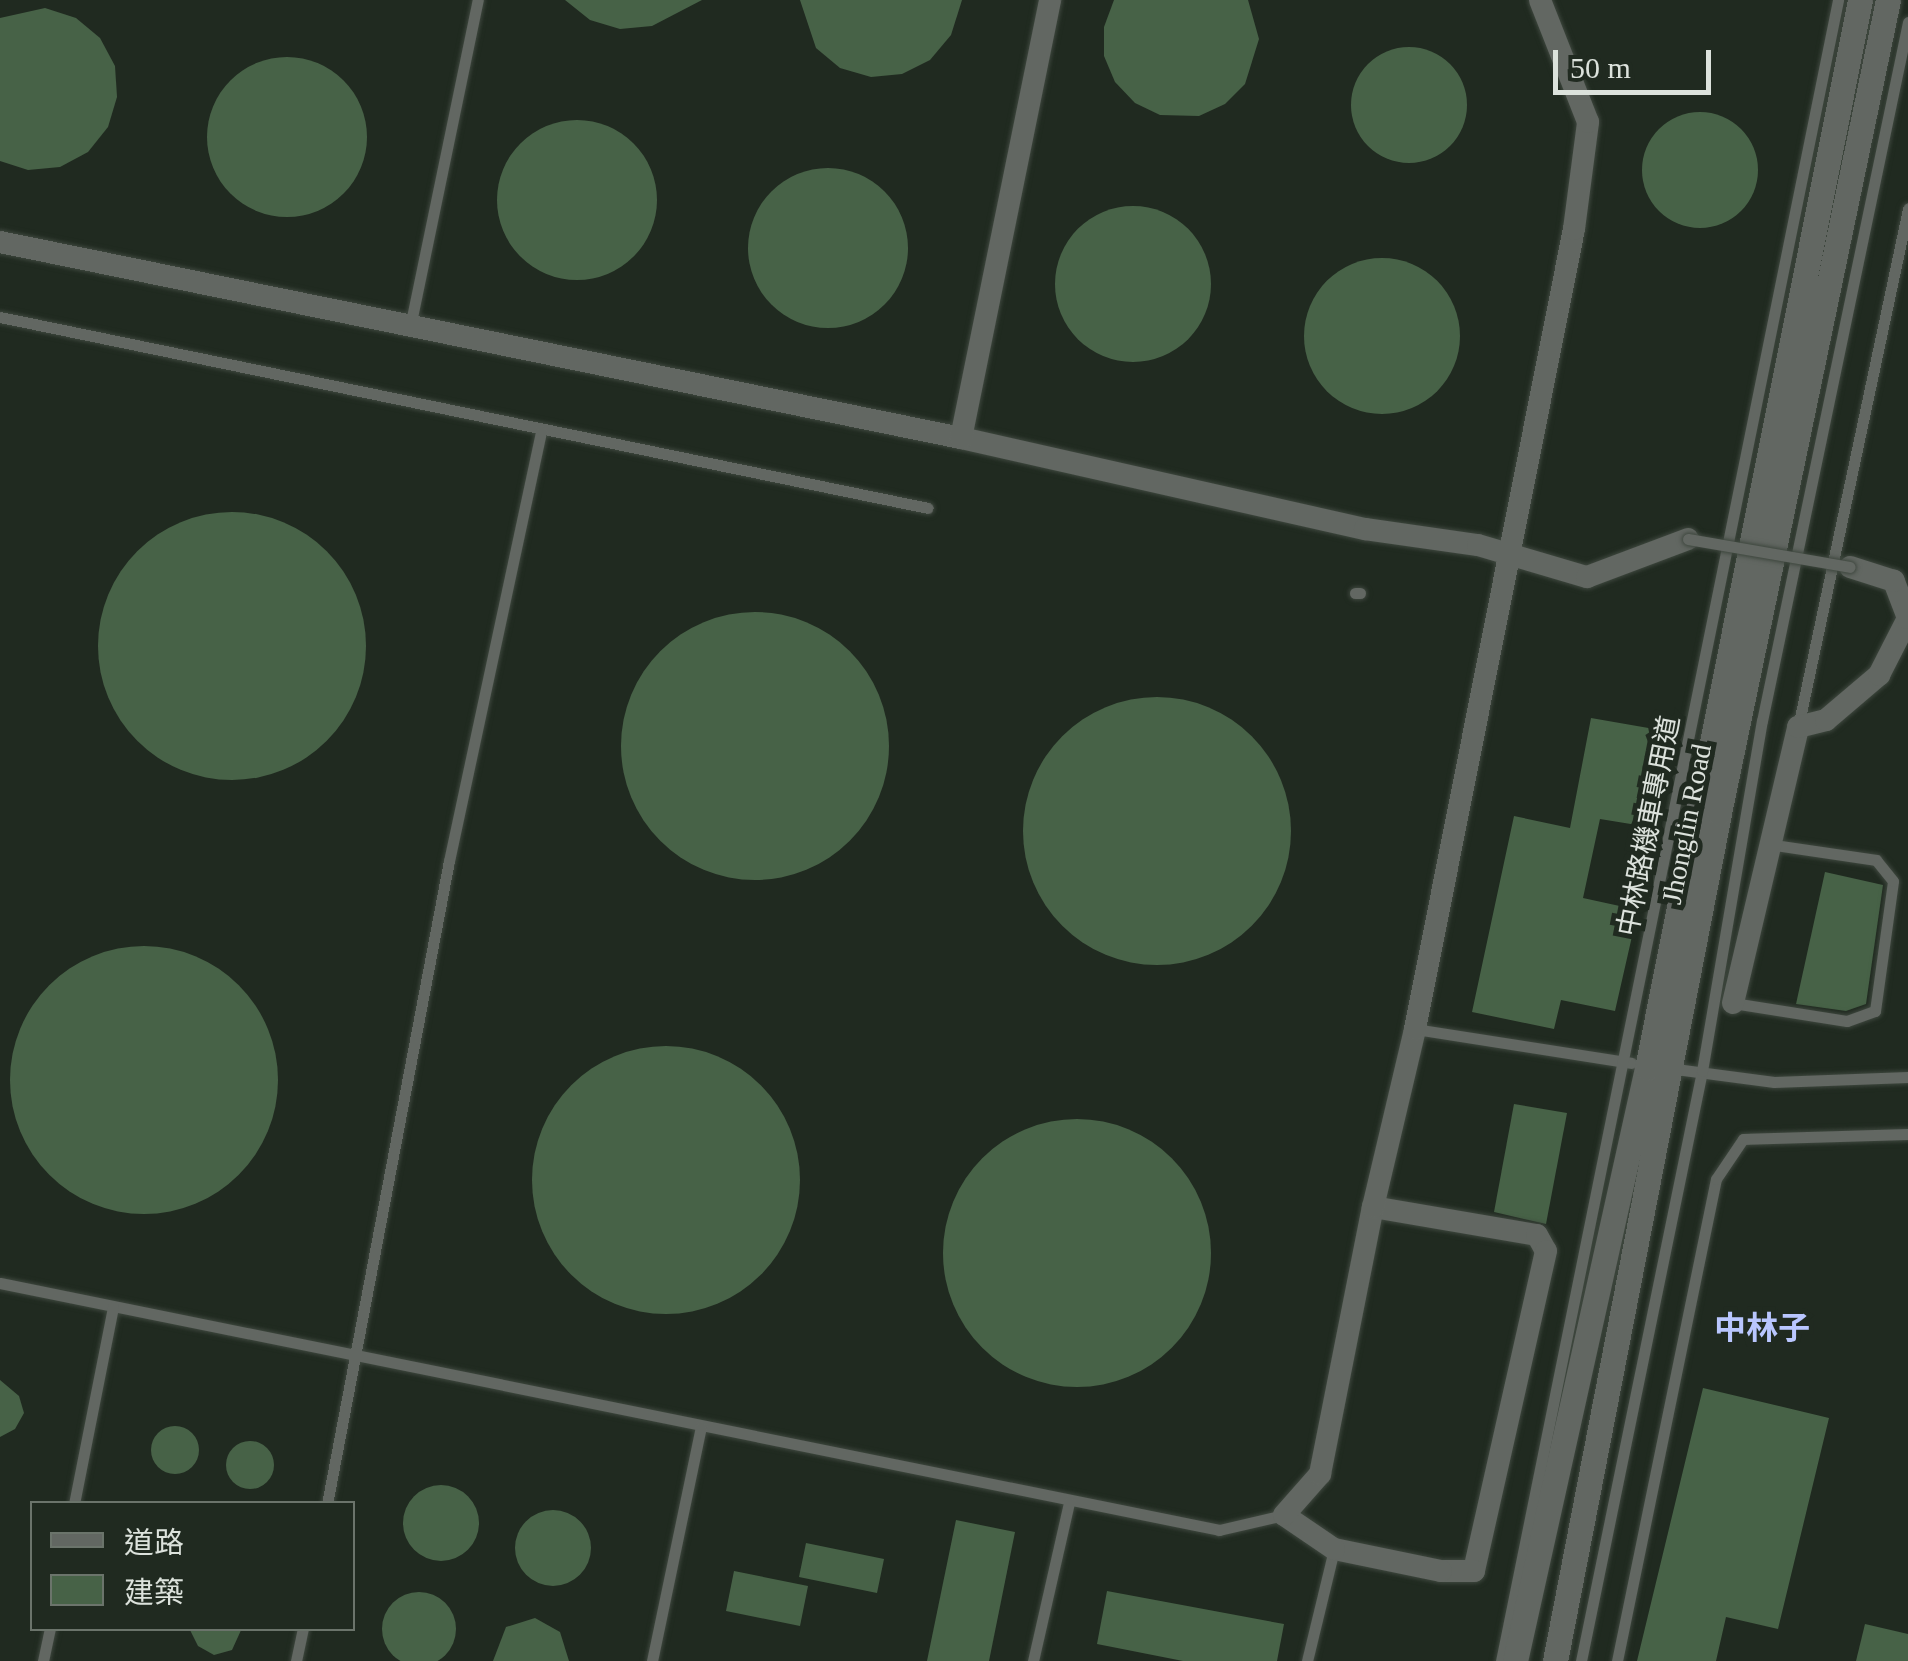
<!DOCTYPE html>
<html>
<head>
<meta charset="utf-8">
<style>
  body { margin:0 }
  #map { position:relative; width:1908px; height:1661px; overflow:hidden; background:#202a20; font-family:"Times New Roman","Noto Sans TC",serif }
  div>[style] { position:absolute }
  .building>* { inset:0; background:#476247 }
  .round { border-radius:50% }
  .roads { filter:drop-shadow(0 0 2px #3e473e) drop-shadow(0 0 2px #3e473e) }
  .service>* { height:11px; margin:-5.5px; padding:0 5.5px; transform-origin:5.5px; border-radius:5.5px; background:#626762 }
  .minor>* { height:22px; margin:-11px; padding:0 11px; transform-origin:11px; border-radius:11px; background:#626762 }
  .tertiary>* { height:25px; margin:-12.5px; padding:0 12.5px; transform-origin:12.5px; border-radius:12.5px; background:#626762 }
  .bridges { filter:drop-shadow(0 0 2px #3e473e) drop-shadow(0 0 2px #3e473e) }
  .service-bridge>* { height:11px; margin:-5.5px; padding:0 5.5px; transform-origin:5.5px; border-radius:5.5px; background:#626762 }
  span { translate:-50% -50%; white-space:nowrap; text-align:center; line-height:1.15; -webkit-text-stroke:10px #202a20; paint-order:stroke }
  .street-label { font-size:28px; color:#dce2dc }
  .quarter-label { font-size:32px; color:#b9c6fe; font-weight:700 }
  .legend { position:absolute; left:30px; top:1501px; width:325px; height:130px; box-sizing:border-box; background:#202a20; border:2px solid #6b746b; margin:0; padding:12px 18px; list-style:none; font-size:30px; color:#dce2dc }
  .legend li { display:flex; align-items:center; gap:20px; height:50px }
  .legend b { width:50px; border:2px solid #6b746b }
  .scale { position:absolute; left:1553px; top:50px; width:158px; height:45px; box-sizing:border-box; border:5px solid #dce2dc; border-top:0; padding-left:12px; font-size:30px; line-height:35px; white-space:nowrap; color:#dce2dc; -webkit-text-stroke:8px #202a20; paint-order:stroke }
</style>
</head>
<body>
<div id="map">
  <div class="building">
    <i style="clip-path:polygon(565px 0,702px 0,652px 26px,620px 29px,590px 20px)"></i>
    <i style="clip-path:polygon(800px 0,962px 0,951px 35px,930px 60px,902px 74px,871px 77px,840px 68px,816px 48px)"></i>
    <i style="clip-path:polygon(1114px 0,1248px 0,1259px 39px,1245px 84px,1225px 104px,1199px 116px,1160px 115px,1135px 103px,1115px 82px,1104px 56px,1104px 27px)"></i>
    <i style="clip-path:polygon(45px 8px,76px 18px,100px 38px,115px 66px,117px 97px,108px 127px,88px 152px,60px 167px,28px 170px,0 161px,0 18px)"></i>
    <i class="round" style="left:1351px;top:47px;width:116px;height:116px"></i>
    <i class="round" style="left:207px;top:57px;width:160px;height:160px"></i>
    <i class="round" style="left:1642px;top:112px;width:116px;height:116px"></i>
    <i class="round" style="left:497px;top:120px;width:160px;height:160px"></i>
    <i class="round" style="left:748px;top:168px;width:160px;height:160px"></i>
    <i class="round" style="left:1055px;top:206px;width:156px;height:156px"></i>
    <i class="round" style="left:1304px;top:258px;width:156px;height:156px"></i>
    <i class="round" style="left:98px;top:512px;width:268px;height:268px"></i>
    <i class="round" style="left:621px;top:612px;width:268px;height:268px"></i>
    <i class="round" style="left:1023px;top:697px;width:268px;height:268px"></i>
    <i style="clip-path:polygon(1591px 718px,1660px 730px,1643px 826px,1600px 819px,1583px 898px,1638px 910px,1615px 1011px,1561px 1000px,1554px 1029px,1472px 1012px,1514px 816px,1570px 828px)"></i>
    <i style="clip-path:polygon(1825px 872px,1883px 885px,1866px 1004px,1846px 1011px,1796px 1004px)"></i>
    <i class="round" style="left:10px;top:946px;width:268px;height:268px"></i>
    <i class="round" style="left:532px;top:1046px;width:268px;height:268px"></i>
    <i style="clip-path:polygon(1514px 1104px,1567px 1113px,1546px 1224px,1494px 1212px)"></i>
    <i class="round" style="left:943px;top:1119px;width:268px;height:268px"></i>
    <i style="clip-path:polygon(0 1380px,19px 1396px,24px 1413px,15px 1429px,0 1437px)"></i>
    <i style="clip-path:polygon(1703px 1388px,1829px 1418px,1778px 1629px,1726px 1617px,1716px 1661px,1637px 1661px)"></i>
    <i class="round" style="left:151px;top:1426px;width:48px;height:48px"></i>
    <i class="round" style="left:226px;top:1441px;width:48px;height:48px"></i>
    <i class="round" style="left:403px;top:1485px;width:76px;height:76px"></i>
    <i class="round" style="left:515px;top:1510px;width:76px;height:76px"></i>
    <i style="clip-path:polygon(956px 1520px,1015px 1532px,989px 1661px,927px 1661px)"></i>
    <i style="clip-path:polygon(806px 1543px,884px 1559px,877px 1593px,799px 1577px)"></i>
    <i style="clip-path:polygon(734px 1571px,808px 1586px,800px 1626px,726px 1611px)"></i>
    <i style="clip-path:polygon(1107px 1591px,1284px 1624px,1277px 1661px,1183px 1661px,1097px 1644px)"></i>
    <i class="round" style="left:382px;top:1592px;width:74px;height:74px"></i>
    <i style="clip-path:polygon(535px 1618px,560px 1632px,569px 1661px,493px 1661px,506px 1627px)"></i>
    <i style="clip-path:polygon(1865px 1624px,1908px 1634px,1908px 1661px,1856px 1661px)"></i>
    <i style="clip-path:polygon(189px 1628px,242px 1628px,232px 1650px,214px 1655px,198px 1646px)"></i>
  </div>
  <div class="roads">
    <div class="service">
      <i style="left:0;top:317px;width:947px;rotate:11.63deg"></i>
      <i style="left:410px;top:327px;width:334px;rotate:-78.3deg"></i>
      <i style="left:1355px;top:593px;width:5px"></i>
      <i style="left:1798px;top:727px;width:530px;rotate:-78.01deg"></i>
      <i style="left:1733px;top:1003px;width:115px;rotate:9deg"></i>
      <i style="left:1847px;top:1021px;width:30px;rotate:-20deg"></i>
      <i style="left:1875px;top:1011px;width:131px;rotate:-82.1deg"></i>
      <i style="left:1893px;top:881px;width:27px;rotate:-129deg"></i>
      <i style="left:1876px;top:860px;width:110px;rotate:-171.6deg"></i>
      <i style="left:1415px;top:1029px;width:219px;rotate:8.9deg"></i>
      <i style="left:1668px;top:1068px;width:107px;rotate:7.5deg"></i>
      <i style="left:1774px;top:1082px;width:134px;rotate:-2.1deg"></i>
      <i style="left:0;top:1283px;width:1244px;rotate:11.45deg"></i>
      <i style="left:1219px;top:1530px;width:67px;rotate:-13deg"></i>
      <i style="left:74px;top:1504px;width:201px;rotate:-78.8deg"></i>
      <i style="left:327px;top:1504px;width:654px;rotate:-79.26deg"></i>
      <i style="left:449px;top:861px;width:439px;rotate:-77.9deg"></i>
      <i style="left:43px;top:1661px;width:34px;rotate:-78deg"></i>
      <i style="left:296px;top:1661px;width:34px;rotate:-78deg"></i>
      <i style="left:652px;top:1661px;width:239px;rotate:-78.2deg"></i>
      <i style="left:1033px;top:1661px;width:163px;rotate:-77.2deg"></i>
      <i style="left:1307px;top:1661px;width:115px;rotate:-76.4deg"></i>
      <i style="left:1501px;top:1661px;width:1695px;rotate:-78.53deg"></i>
      <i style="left:1581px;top:1661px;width:602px;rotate:-78.41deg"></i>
      <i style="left:1702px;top:1071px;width:355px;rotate:-80.3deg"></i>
      <i style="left:1762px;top:721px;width:714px;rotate:-78.2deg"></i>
      <i style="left:1617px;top:1661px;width:492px;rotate:-78.4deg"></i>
      <i style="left:1716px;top:1179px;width:48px;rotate:-56deg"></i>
      <i style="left:1743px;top:1139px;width:165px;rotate:-1.7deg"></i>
    </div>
    <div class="minor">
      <i style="left:0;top:242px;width:981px;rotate:11.53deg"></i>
      <i style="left:961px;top:438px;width:414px;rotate:12.7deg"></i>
      <i style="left:1365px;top:529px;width:114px;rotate:8.1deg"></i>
      <i style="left:1478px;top:545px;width:114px;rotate:16.4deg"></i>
      <i style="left:1587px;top:577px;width:108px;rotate:-20.6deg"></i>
      <i style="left:961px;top:438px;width:447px;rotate:-78.5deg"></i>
      <i style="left:1733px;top:1003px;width:284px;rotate:-76.7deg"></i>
      <i style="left:1798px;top:727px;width:29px;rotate:-14deg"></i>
      <i style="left:1826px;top:720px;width:70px;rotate:-40.3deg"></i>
      <i style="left:1879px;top:675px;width:64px;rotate:-63deg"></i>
      <i style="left:1908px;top:618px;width:40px;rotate:-111deg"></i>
      <i style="left:1894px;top:581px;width:46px;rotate:-162.3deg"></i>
      <i style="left:1373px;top:1207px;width:166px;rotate:9.7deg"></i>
      <i style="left:1537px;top:1235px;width:18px;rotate:61deg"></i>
      <i style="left:1546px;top:1251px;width:328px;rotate:102.7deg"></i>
      <i style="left:1474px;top:1571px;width:33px;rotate:180deg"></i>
      <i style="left:1441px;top:1571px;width:109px;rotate:-168.4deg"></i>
      <i style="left:1334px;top:1549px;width:60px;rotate:-145.8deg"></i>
      <i style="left:1284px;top:1515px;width:55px;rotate:-48.7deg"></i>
      <i style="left:1320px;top:1474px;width:272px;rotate:-78.8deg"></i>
      <i style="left:1373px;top:1207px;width:183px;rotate:-76.7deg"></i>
      <i style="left:1415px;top:1029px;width:816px;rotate:-78.76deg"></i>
      <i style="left:1574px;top:229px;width:108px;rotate:-82.5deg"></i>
      <i style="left:1588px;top:122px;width:131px;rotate:-111.5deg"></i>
    </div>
    <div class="tertiary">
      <i style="left:1515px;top:1661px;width:608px;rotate:-77.45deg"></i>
      <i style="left:1647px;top:1068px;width:1089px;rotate:-78.72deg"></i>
      <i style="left:1555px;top:1661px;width:864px;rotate:-79.05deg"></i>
      <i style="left:1719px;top:813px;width:830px;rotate:-78.26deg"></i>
    </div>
  </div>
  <div class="bridges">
    <div class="service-bridge">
      <i style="left:1688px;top:539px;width:164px;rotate:9.8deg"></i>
    </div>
  </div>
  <div class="street-label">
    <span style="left:1687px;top:824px;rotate:-79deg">Jhonglin Road</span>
    <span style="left:1649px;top:826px;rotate:-79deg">中林路機車專用道</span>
  </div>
  <div class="quarter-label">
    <span style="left:1762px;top:1328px">中林子</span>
  </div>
  <ul class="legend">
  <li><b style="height:12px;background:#626762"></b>道路</li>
  <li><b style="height:28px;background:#476247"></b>建築</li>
  </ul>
  <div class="scale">50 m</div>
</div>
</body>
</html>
